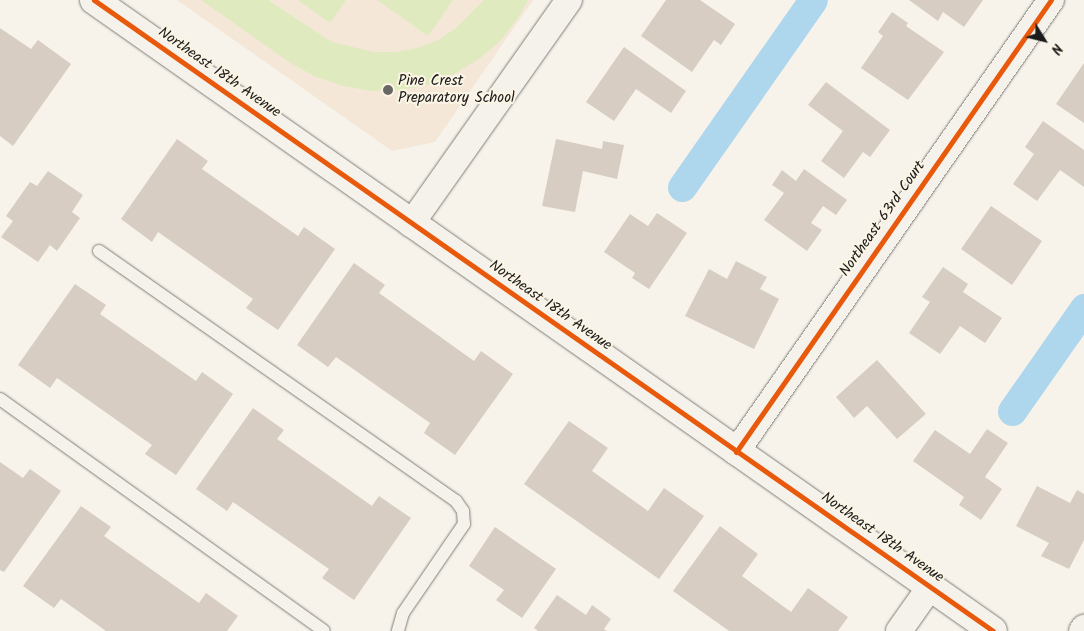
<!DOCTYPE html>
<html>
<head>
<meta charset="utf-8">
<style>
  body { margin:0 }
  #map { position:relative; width:1084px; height:631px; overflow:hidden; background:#f7f3ea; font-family:Kalam,sans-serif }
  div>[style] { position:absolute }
  .built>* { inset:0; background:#f4e7d8 }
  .green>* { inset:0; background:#dfebbf }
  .canal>* { height:29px; margin:-14.5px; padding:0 14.5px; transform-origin:14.5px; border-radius:14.5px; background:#aed6ed }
  .building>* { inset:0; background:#d7cdc2 }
  .roads { filter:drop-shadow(0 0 1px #7f7d79) drop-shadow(0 0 1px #7f7d79) }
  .lane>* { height:12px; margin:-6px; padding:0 6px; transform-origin:6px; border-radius:6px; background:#f5f2ec }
  .street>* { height:26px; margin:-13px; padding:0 13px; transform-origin:13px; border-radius:13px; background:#f5f2ec }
  .secondary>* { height:28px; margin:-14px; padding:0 14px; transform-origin:14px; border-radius:14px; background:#f5f2ec }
  .cycleway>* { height:5px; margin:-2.5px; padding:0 2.5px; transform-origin:2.5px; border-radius:2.5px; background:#e8590c }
  .dots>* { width:14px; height:14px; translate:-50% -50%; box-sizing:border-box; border:2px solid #fcf5e5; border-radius:50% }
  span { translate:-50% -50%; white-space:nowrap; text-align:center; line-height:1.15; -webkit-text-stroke:4px #fcf5e5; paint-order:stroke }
  .street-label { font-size:15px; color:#1c1c1c }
  .poi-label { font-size:15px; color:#1c1c1c }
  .left { translate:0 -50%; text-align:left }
  .north { position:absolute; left:1019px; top:15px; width:50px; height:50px; -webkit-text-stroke:4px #fcf5e5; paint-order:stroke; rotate:126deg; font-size:14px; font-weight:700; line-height:20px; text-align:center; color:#1c1c1c }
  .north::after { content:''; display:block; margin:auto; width:18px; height:22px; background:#1c1c1c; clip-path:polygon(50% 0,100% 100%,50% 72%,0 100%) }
</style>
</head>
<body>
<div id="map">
  <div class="built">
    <i style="clip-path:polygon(177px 0,533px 0,435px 142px,392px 151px)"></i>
  </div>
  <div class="green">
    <i style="clip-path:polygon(201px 0,268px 0,332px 42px,374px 52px,396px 52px,417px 48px,438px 40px,456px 28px,484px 0,528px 0,518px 18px,500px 41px,479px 59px,454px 74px,428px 85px,399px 90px,371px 91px,343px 86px,316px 77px,292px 64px)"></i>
    <i style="clip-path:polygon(298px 0,346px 0,330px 23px)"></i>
    <i style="clip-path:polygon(377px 0,453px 0,428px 36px)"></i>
  </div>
  <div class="canal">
    <i style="left:682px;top:187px;width:228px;rotate:-55deg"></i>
    <i style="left:1012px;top:411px;width:126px;rotate:-55deg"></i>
  </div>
  <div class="building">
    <i style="clip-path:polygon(666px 0,700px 0,735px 24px,721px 45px,714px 40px,692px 72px,641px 36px)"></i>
    <i style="clip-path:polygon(909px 0,983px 0,964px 27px,943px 12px,938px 21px)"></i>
    <i style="clip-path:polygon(892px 12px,908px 23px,906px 26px,944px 52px,908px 100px,861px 68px,883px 36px,878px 32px)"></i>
    <i style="clip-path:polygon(0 28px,31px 49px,38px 40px,71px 64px,13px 146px,0 136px)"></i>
    <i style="clip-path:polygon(624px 47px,686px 91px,671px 113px,636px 89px,614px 121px,586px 102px)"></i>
    <i style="clip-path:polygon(1084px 63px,1084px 123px,1056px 104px)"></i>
    <i style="clip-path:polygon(826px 82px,890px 130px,870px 157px,863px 152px,844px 178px,821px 161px,843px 131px,808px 105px)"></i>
    <i style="clip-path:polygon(1043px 121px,1084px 150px,1084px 187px,1060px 170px,1037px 201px,1013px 184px,1034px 154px,1025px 147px)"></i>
    <i style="clip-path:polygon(177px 139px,208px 161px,202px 169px,298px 236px,304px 227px,335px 249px,278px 330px,246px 308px,253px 299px,158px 232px,152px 242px,121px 219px)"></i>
    <i style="clip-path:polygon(556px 139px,602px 149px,603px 141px,624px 145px,617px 179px,583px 171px,575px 212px,542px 206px)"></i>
    <i style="clip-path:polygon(804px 169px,847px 200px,836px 215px,823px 206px,811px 223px,822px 230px,807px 251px,764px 220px,784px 193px,772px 185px,782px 170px,796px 181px)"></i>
    <i style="clip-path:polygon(48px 171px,83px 195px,72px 212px,80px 218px,57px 251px,50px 245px,38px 262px,1px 237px,13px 221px,6px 216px,30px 182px,37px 186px)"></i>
    <i style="clip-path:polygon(991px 206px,1042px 241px,1012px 285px,961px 249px)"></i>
    <i style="clip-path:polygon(657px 213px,687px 233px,649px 289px,632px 278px,635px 273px,604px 252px,630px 214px,648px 226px)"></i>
    <i style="clip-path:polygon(736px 261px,767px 277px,760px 289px,779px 299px,754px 349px,685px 316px,709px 269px,727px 279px)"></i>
    <i style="clip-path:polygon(354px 263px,385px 285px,379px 293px,474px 361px,481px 351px,513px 374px,455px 455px,424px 433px,430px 423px,336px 357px,328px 367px,297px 345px)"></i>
    <i style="clip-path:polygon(943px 267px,968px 284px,963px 292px,1002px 318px,985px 343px,960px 326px,940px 354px,909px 333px,930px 302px,922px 297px)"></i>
    <i style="clip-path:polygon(75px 284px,106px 305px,100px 314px,196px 381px,202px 372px,233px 394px,176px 475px,145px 454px,152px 445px,57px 378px,50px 388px,18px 365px)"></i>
    <i style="clip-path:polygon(877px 360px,926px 414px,897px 439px,867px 406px,854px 418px,836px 397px)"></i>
    <i style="clip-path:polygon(253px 408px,284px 430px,277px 439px,372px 506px,379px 496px,411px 518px,354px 600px,322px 578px,329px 569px,233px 502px,227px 511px,196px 489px)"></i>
    <i style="clip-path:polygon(569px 421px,608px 448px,592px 471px,648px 511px,664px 488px,704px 516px,659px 579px,524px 484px)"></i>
    <i style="clip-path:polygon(987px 429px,1008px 443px,985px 477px,1002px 489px,981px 520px,959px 505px,964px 497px,913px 461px,935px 430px,970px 454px)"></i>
    <i style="clip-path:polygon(0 462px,23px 478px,30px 469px,61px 491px,4px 572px,0 570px)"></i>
    <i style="clip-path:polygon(1037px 486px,1070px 503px,1077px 490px,1084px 494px,1084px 540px,1069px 569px,1041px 556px,1049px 543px,1016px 526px)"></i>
    <i style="clip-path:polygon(81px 506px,111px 527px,104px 536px,199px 603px,206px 593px,238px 616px,227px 631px,106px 631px,61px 599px,54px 608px,23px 586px)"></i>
    <i style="clip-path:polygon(720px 526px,758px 554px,742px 576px,791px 612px,808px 588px,848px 617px,838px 631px,729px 631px,673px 591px)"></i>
    <i style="clip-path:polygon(495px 527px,556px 569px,522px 618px,496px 600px,504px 590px,469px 566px)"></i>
    <i style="clip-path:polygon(557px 595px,586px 615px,592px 605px,611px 619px,604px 629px,607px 631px,538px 631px,534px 628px)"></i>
  </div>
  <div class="roads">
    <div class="lane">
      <i style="left:99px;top:251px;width:436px;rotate:35deg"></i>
      <i style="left:456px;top:501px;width:12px;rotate:55deg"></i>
      <i style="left:463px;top:511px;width:13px;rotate:86deg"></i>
      <i style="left:464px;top:524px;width:108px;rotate:124.4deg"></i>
      <i style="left:403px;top:613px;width:19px;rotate:106deg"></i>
      <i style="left:0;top:399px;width:398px;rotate:35.6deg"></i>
    </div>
    <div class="street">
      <i style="left:411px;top:224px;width:274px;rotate:-54.8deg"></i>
      <i style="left:736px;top:452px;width:551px;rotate:-55.13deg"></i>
      <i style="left:899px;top:631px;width:54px;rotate:-54.8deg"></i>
      <i style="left:1082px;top:631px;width:4px;rotate:-56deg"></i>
    </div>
    <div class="secondary">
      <i style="left:94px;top:0;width:1098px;rotate:35.06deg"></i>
    </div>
  </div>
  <div class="cycleway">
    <i style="left:94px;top:0;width:1098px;rotate:35.06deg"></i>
    <i style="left:736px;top:452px;width:551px;rotate:-55.13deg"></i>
  </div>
  <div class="dots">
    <i style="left:388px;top:90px;background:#696764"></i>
  </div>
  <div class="street-label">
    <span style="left:219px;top:73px;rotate:35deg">Northeast 18th Avenue</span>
    <span style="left:883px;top:219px;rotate:-55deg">Northeast 63rd Court</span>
    <span style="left:550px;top:306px;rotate:35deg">Northeast 18th Avenue</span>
    <span style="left:882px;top:538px;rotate:35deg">Northeast 18th Avenue</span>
  </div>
  <div class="poi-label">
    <span class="left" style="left:398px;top:90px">Pine Crest<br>Preparatory School</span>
  </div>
  <div class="north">N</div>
</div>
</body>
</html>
